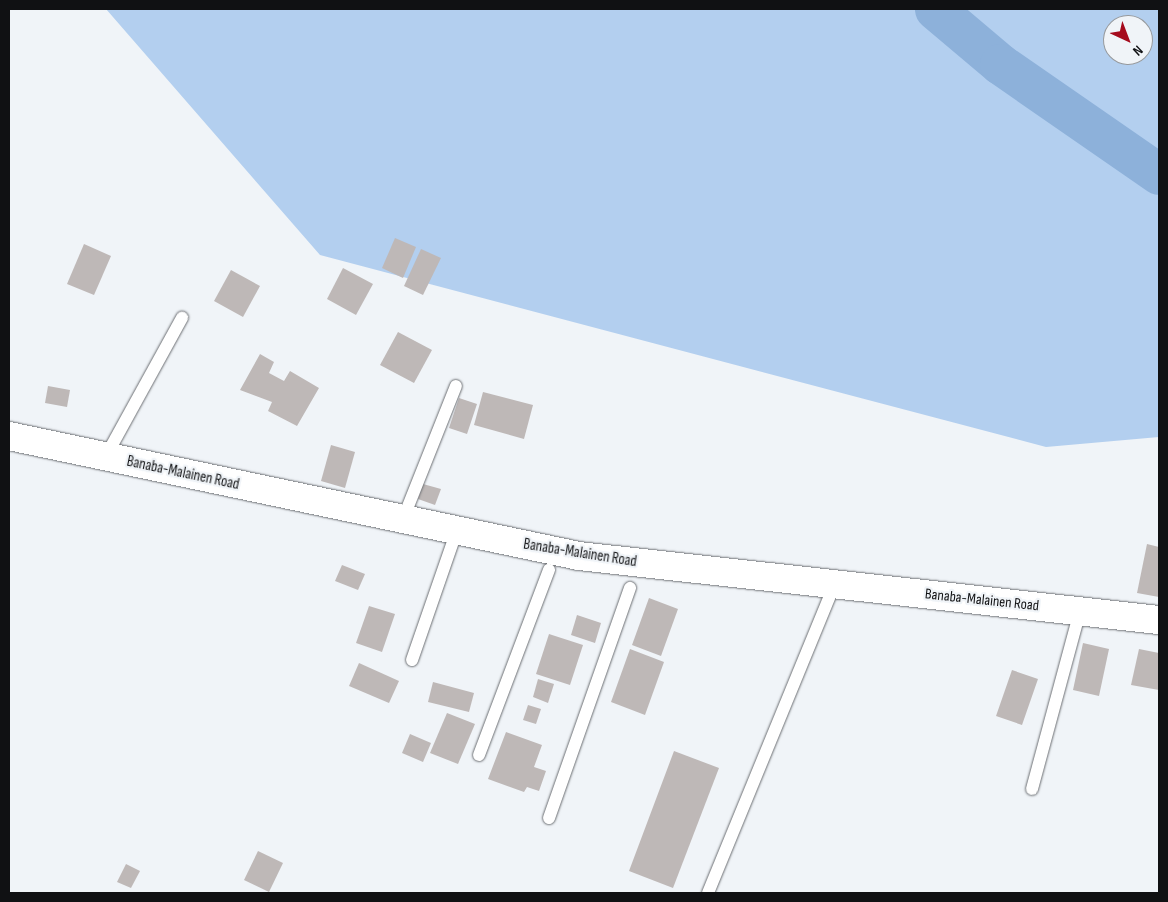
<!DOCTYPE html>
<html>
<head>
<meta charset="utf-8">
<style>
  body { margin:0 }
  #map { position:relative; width:1168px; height:902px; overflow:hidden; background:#f0f4f8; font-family:"Sofia Sans Condensed",sans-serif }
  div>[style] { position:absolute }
  .green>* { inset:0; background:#b3cfef }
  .river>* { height:41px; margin:-20.5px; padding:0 20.5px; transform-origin:20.5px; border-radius:20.5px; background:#8db1da }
  .building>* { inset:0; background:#beb8b7 }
  .roads { filter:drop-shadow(0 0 1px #6b6e72) drop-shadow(0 0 1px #6b6e72) }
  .service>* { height:12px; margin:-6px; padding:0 6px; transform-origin:6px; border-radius:6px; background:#fff }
  .tertiary>* { height:28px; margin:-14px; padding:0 14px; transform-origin:14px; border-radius:14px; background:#fff }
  span { translate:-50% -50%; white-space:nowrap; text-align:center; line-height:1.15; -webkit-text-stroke:4.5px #f0f4f8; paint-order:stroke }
  .street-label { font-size:15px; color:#101113 }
  .frame { position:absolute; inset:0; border:10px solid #101113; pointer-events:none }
  .north { position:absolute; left:1103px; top:15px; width:50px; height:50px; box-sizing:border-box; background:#f0f4f8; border:1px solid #96999c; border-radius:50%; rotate:137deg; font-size:14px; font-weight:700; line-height:20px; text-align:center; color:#101113 }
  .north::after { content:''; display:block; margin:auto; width:18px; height:22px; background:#a50b1d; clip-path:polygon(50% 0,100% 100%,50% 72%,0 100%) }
</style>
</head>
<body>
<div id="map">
  <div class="green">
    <i style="clip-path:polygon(evenodd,106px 9px,1159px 9px,1159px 437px,1046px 447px,320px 255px,106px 9px,1113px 25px,1143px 25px,1143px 55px,1113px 55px,1113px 25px)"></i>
  </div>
  <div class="river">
    <i style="left:935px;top:9px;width:85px;rotate:40.2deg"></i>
    <i style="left:1000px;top:64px;width:193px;rotate:34.7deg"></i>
  </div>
  <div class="building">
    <i style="clip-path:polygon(395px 238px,416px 247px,403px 278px,382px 268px)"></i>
    <i style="clip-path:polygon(84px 244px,111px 256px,94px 295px,67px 284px)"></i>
    <i style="clip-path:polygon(421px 249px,441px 258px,423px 295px,404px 286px)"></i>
    <i style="clip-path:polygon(343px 268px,373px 284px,356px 315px,327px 299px)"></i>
    <i style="clip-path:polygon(231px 270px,260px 286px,243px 317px,214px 301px)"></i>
    <i style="clip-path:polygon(398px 332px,432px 350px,414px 383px,380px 365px)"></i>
    <i style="clip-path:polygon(260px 354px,274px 362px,269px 373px,284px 381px,290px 371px,319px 388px,297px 426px,268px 411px,272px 402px,240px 390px)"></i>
    <i style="clip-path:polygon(48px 386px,70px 390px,67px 407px,45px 403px)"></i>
    <i style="clip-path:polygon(483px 392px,533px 405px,524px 439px,474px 425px)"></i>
    <i style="clip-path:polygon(459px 398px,477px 404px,467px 434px,449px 428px)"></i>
    <i style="clip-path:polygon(331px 445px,355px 452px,345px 488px,321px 481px)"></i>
    <i style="clip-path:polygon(423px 484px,441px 489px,435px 505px,418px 499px)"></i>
    <i style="clip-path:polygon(1147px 544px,1159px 547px,1159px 597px,1137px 593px)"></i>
    <i style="clip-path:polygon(342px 565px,365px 574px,358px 590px,335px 581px)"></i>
    <i style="clip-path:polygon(649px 598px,678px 609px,661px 656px,632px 645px)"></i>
    <i style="clip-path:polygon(369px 606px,395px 614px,382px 652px,356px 643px)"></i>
    <i style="clip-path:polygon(577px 615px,601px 623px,595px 643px,571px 635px)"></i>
    <i style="clip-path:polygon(549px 634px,583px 645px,570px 685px,536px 674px)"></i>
    <i style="clip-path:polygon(1083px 643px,1109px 649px,1099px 696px,1073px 690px)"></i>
    <i style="clip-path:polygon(630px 649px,664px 662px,645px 715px,611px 702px)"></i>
    <i style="clip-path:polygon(1139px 649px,1159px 653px,1159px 690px,1131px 685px)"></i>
    <i style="clip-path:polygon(359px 663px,399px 681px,389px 703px,349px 686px)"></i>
    <i style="clip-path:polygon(1012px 670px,1038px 679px,1022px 725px,996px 716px)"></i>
    <i style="clip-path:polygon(538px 679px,554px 684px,548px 703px,533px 697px)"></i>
    <i style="clip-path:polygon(433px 682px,474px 693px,469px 712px,428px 702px)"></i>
    <i style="clip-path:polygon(528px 705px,541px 709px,536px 724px,523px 720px)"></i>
    <i style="clip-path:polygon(447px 713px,475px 724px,458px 764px,430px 753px)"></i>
    <i style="clip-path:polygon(506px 732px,542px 745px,534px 767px,546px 771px,539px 791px,527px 787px,524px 792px,488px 779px)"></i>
    <i style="clip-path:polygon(410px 734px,431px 743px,423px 762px,402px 753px)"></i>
    <i style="clip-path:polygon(674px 751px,719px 768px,673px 888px,629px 871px)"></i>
    <i style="clip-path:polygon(258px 851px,283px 863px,269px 892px,244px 880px)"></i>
    <i style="clip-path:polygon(126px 864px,140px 871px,131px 888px,117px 882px)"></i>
  </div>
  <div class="roads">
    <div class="service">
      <i style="left:106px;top:456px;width:158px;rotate:-61.2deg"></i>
      <i style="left:403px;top:519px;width:143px;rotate:-68.3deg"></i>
      <i style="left:412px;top:660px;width:138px;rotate:-70.9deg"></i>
      <i style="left:479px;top:755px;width:198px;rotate:-69.3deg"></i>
      <i style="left:1032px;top:789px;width:184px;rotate:-74.9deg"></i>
      <i style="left:549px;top:818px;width:244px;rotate:-70.6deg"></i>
      <i style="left:708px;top:893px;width:334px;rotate:-67.7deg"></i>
    </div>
    <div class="tertiary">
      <i style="left:9px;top:436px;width:582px;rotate:11.89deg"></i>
      <i style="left:579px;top:556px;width:584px;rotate:6.3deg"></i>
    </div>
  </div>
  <div class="street-label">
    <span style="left:183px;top:473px;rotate:12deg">Banaba-Malainen Road</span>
    <span style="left:580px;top:553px;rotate:9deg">Banaba-Malainen Road</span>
    <span style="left:982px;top:600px;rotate:6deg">Banaba-Malainen Road</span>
  </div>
  <div class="frame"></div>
  <div class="north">N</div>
</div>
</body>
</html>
